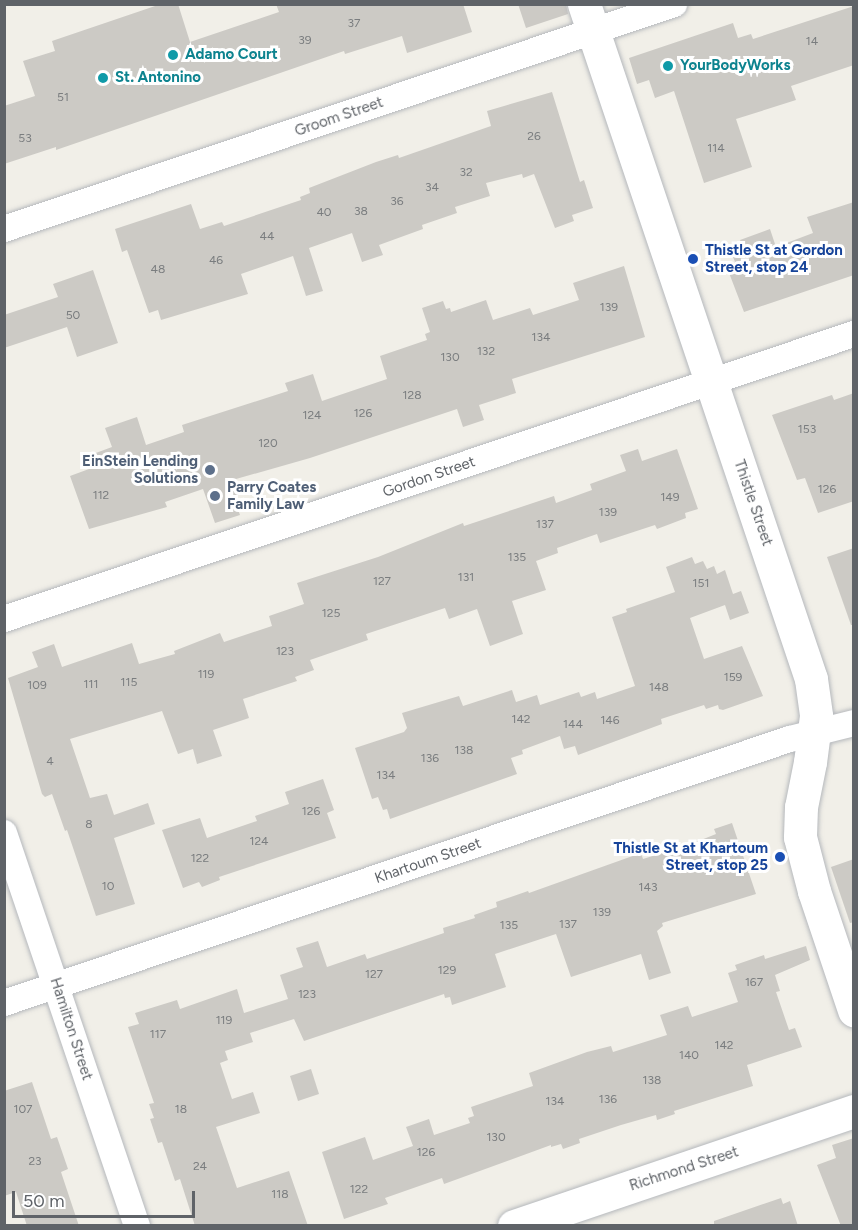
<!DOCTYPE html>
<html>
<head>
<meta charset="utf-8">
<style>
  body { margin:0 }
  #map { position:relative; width:858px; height:1230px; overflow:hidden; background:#f1efe8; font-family:Figtree,sans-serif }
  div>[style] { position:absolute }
  .building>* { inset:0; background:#cccac5 }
  .roads { filter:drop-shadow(0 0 2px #b5b8bc) drop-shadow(0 0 2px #b5b8bc) }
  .street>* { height:26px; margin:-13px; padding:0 13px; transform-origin:13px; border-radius:13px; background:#fff }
  .secondary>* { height:33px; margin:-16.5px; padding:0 16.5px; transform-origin:16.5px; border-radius:16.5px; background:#fff }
  .dots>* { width:16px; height:16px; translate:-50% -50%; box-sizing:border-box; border:3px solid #fff; border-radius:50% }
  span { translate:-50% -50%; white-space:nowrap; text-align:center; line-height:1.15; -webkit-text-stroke:6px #fff; paint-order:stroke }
  .number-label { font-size:12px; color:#7a7d7f }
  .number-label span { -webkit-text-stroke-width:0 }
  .culture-label { font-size:15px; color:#0d838f; font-weight:700 }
  .left { translate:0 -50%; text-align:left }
  .street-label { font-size:15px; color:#5f6368 }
  .transit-label { font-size:15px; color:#164399; font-weight:700 }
  .right { translate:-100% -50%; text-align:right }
  .service-label { font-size:15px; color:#4e5e75; font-weight:700 }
  .frame { position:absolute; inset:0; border:6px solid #5f6368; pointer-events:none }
  .scale { position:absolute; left:12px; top:1191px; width:183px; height:27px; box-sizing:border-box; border:3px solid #5f6368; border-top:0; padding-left:8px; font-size:18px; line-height:21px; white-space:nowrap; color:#5f6368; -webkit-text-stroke:4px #fff; paint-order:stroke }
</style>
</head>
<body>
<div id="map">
  <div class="building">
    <i style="clip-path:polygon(161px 4px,178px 4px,190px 42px,279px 12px,276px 4px,463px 4px,472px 32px,407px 53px,402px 36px,345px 54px,344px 51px,56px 150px,56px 147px,4px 164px,4px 106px,35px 96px,23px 61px,55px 51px,52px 41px)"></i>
    <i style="clip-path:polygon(518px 4px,566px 4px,568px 14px,526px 28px)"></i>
    <i style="clip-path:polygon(854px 6px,854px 65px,791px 86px,796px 100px,736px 119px,752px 167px,704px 183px,674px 91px,655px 98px,649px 80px,637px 84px,629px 58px,733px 23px,738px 38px,751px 34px,753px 39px)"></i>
    <i style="clip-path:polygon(552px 92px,580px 182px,584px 180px,593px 208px,572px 215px,574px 221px,555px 228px,534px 174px,523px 178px,522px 174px,486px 183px,490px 196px,455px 207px,457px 213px,422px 225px,423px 229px,379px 245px,383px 255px,362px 262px,352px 233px,309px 248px,323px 291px,306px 296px,293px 256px,241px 274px,248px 294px,161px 320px,158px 310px,149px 313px,127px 250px,122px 252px,115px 229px,191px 204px,200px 229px,222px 222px,224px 226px,301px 200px,300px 197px,310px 193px,309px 188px,376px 162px,398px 155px,399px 158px,491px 126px,487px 111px)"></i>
    <i style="clip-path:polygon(854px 202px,854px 275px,744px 312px,726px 265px,735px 262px,733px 257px,745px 253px,740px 240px,770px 229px,776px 247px,813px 233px,807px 217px)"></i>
    <i style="clip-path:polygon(624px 266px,645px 337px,512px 379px,516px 393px,479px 405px,484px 420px,463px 427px,457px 409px,310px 458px,236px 479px,241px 494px,233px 496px,240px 515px,215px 523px,203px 489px,165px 502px,167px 507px,89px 529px,70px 476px,89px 469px,85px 457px,112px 447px,105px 428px,137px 417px,146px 445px,184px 432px,182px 425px,288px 391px,285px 383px,313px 374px,322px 401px,387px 379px,380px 356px,427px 340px,425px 334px,430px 332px,422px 308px,443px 301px,446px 309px,450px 308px,451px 312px,486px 300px,493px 320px,530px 308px,533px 315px,579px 300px,573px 283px)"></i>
    <i style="clip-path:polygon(93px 270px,118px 343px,77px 357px,67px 327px,4px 348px,4px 315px,58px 297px,53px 284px)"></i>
    <i style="clip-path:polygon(854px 393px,854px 501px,818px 513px,805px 478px,797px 480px,772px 415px,832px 395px,834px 400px)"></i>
    <i style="clip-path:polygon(638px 449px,642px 461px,677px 449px,698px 509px,685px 513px,686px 518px,657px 529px,655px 525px,600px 543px,597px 534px,557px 548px,558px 553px,536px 561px,546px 590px,512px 601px,523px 634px,490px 646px,477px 609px,449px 619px,445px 608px,366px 634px,368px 640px,310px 660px,314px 670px,295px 677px,297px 681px,243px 699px,249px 718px,213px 730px,222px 756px,197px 764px,193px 749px,178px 754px,162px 711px,70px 739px,90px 798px,107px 794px,114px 815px,148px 803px,155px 824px,114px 838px,135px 904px,96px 916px,67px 830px,65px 831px,52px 794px,45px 797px,42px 794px,8px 678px,38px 667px,32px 652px,54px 644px,62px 667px,132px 643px,139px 664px,175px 654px,174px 651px,220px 633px,224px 642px,272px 626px,269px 616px,304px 604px,297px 583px,378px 557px,463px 523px,464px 526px,554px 496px,556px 503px,592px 490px,590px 484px,626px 471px,620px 455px)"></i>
    <i style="clip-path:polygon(854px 548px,854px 625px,851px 625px,827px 557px)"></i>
    <i style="clip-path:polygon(692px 557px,695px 564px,703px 561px,707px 569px,714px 566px,717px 574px,725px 570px,733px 594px,741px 591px,749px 613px,730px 620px,725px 605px,690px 618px,704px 659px,742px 646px,763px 696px,723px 710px,719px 709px,718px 705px,706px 709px,704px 705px,661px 719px,662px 724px,578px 755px,575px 746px,564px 749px,560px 736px,522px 750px,523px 754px,511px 758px,517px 774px,390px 819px,387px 809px,383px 810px,378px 797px,372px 799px,355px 748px,404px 732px,407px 728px,402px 713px,459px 696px,463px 706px,512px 690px,516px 702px,537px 695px,540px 705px,579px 692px,581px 697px,595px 692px,597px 699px,635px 686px,612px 617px,627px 612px,626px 609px,675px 592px,666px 567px)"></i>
    <i style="clip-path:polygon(323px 779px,334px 810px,327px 813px,336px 838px,219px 877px,220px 880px,202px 887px,199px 882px,183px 888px,162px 830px,200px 818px,207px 838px,257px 821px,255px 816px,289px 804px,285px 792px)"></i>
    <i style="clip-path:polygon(732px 823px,756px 894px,662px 923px,663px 926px,657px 931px,671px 973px,649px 980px,641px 954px,571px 977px,556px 934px,495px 954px,506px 987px,452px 1005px,450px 997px,445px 998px,444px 994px,304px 1041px,294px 1019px,250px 1033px,253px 1042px,225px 1051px,228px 1060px,220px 1063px,232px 1099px,253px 1092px,260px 1113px,216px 1127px,237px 1188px,289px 1171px,308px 1226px,195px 1226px,180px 1179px,175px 1181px,162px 1142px,158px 1143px,150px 1119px,154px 1118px,149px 1104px,154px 1103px,128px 1027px,139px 1024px,135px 1013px,177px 1000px,180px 1009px,237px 989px,244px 1013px,288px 999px,280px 975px,303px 967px,296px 948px,318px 941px,327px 967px,365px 954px,367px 959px,444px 933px,443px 928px,475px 918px,474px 915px,497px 907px,496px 902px,528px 891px,529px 893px,641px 853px,643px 859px,691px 844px,716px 834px,714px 829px)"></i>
    <i style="clip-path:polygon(854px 859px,854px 922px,850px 923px,831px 867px)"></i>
    <i style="clip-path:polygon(806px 946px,810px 960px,775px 975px,780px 991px,776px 992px,789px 1030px,795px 1028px,802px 1047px,747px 1065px,753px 1086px,674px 1111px,675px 1114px,657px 1120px,656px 1115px,621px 1125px,579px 1139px,580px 1143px,563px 1149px,561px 1144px,551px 1147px,551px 1145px,444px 1184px,442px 1178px,385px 1198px,388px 1204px,344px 1219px,322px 1152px,365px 1137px,373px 1160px,413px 1146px,406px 1127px,429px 1119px,434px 1135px,470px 1123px,468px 1118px,474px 1116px,471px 1107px,533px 1086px,529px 1073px,587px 1052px,611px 1046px,613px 1052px,667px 1035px,660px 1015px,688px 1006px,692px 1017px,738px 1002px,728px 973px,737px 970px,735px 965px,764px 955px,765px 959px)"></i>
    <i style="clip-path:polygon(311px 1069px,319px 1094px,298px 1101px,290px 1076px)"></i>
    <i style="clip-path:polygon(32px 1082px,51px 1139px,57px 1137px,68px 1169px,61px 1172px,79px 1226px,27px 1226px,16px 1192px,4px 1196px,4px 1091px)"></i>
    <i style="clip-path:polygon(854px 1138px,854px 1226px,841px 1226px,817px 1165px,836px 1158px,832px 1145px)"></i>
    <i style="clip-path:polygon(781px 1198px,783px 1204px,790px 1201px,798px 1226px,714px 1226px,714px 1221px)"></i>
  </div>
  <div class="roads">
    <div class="street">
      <i style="left:4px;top:229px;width:707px;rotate:-18.56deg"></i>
      <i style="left:4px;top:619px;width:897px;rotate:-18.54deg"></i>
      <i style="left:4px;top:833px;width:415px;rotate:71.3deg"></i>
      <i style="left:4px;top:1003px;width:829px;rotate:-18.57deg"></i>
      <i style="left:790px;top:739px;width:66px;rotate:-14deg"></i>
    </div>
    <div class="secondary">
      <i style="left:584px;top:4px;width:712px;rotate:71.41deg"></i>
      <i style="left:811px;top:679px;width:37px;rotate:82deg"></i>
      <i style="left:816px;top:716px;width:46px;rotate:97.4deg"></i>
      <i style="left:810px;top:762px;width:46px;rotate:101.3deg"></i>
      <i style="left:801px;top:807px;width:30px;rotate:92deg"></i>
      <i style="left:800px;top:837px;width:56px;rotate:75.5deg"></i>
      <i style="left:814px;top:891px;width:126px;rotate:71.4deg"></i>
      <i style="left:514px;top:1226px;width:359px;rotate:-18.7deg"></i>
    </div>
  </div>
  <div class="dots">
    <i style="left:173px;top:55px;background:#0f9aa8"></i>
    <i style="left:668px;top:66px;background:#0f9aa8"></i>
    <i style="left:103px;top:78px;background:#0f9aa8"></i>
    <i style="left:693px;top:259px;background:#1a4fb4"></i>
    <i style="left:210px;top:470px;background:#5c6f8a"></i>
    <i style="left:215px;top:496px;background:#5c6f8a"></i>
    <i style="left:780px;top:857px;background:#1a4fb4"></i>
  </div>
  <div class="number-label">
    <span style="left:354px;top:24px">37</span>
    <span style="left:305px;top:41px">39</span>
    <span style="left:812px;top:42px">14</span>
    <span style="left:63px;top:98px">51</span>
    <span style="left:534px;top:137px">26</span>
    <span style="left:25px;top:139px">53</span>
    <span style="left:716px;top:149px">114</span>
    <span style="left:466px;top:173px">32</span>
    <span style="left:432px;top:188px">34</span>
    <span style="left:397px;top:202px">36</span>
    <span style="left:361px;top:212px">38</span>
    <span style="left:324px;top:213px">40</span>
    <span style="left:267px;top:237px">44</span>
    <span style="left:216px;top:261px">46</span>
    <span style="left:158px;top:270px">48</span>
    <span style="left:609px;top:308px">139</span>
    <span style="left:73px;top:316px">50</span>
    <span style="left:541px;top:338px">134</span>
    <span style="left:486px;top:352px">132</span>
    <span style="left:450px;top:358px">130</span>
    <span style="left:412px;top:396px">128</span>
    <span style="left:363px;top:414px">126</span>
    <span style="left:312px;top:416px">124</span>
    <span style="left:807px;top:430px">153</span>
    <span style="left:268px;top:444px">120</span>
    <span style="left:827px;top:490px">126</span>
    <span style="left:101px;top:496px">112</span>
    <span style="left:670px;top:498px">149</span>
    <span style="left:608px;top:513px">139</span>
    <span style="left:545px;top:525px">137</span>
    <span style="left:517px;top:558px">135</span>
    <span style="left:466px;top:578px">131</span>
    <span style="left:382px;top:582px">127</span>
    <span style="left:701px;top:584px">151</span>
    <span style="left:331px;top:614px">125</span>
    <span style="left:285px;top:652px">123</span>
    <span style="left:206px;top:675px">119</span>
    <span style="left:733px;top:678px">159</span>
    <span style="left:129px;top:683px">115</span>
    <span style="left:91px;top:685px">111</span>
    <span style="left:37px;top:686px">109</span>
    <span style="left:659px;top:688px">148</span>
    <span style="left:521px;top:720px">142</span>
    <span style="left:610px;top:721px">146</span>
    <span style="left:573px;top:725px">144</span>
    <span style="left:464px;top:751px">138</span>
    <span style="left:430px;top:759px">136</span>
    <span style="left:50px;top:762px">4</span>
    <span style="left:386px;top:776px">134</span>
    <span style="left:311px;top:812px">126</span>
    <span style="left:89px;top:825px">8</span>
    <span style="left:259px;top:842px">124</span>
    <span style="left:200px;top:859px">122</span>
    <span style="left:108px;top:887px">10</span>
    <span style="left:648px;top:888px">143</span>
    <span style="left:602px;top:913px">139</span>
    <span style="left:568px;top:925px">137</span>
    <span style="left:509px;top:926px">135</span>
    <span style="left:447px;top:971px">129</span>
    <span style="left:374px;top:975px">127</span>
    <span style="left:754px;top:983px">167</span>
    <span style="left:307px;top:995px">123</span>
    <span style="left:224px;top:1021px">119</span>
    <span style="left:158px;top:1035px">117</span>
    <span style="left:724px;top:1046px">142</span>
    <span style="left:689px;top:1056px">140</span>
    <span style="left:652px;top:1081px">138</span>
    <span style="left:608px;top:1100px">136</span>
    <span style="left:555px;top:1102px">134</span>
    <span style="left:23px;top:1110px">107</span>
    <span style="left:181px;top:1110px">18</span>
    <span style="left:496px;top:1138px">130</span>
    <span style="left:426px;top:1153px">126</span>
    <span style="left:35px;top:1162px">23</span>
    <span style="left:200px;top:1167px">24</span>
    <span style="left:359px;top:1190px">122</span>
    <span style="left:280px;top:1195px">118</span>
  </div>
  <div class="culture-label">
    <span class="left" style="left:185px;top:55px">Adamo Court</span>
    <span class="left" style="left:680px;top:66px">YourBodyWorks</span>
    <span class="left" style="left:115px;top:78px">St. Antonino</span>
  </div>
  <div class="street-label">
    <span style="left:339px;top:117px;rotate:-19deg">Groom Street</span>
    <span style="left:429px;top:477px;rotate:-19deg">Gordon Street</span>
    <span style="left:753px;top:503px;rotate:71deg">Thistle Street</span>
    <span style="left:428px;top:861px;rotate:-19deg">Khartoum Street</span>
    <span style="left:71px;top:1029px;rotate:72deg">Hamilton Street</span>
    <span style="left:684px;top:1169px;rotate:-18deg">Richmond Street</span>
  </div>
  <div class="transit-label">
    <span class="left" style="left:705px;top:259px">Thistle St at Gordon<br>Street, stop 24</span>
    <span class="right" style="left:768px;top:857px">Thistle St at Khartoum<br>Street, stop 25</span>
  </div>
  <div class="service-label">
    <span class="right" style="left:198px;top:470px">EinStein Lending<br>Solutions</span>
    <span class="left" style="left:227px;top:496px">Parry Coates<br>Family Law</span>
  </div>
  <div class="frame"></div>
  <div class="scale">50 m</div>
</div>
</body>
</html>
